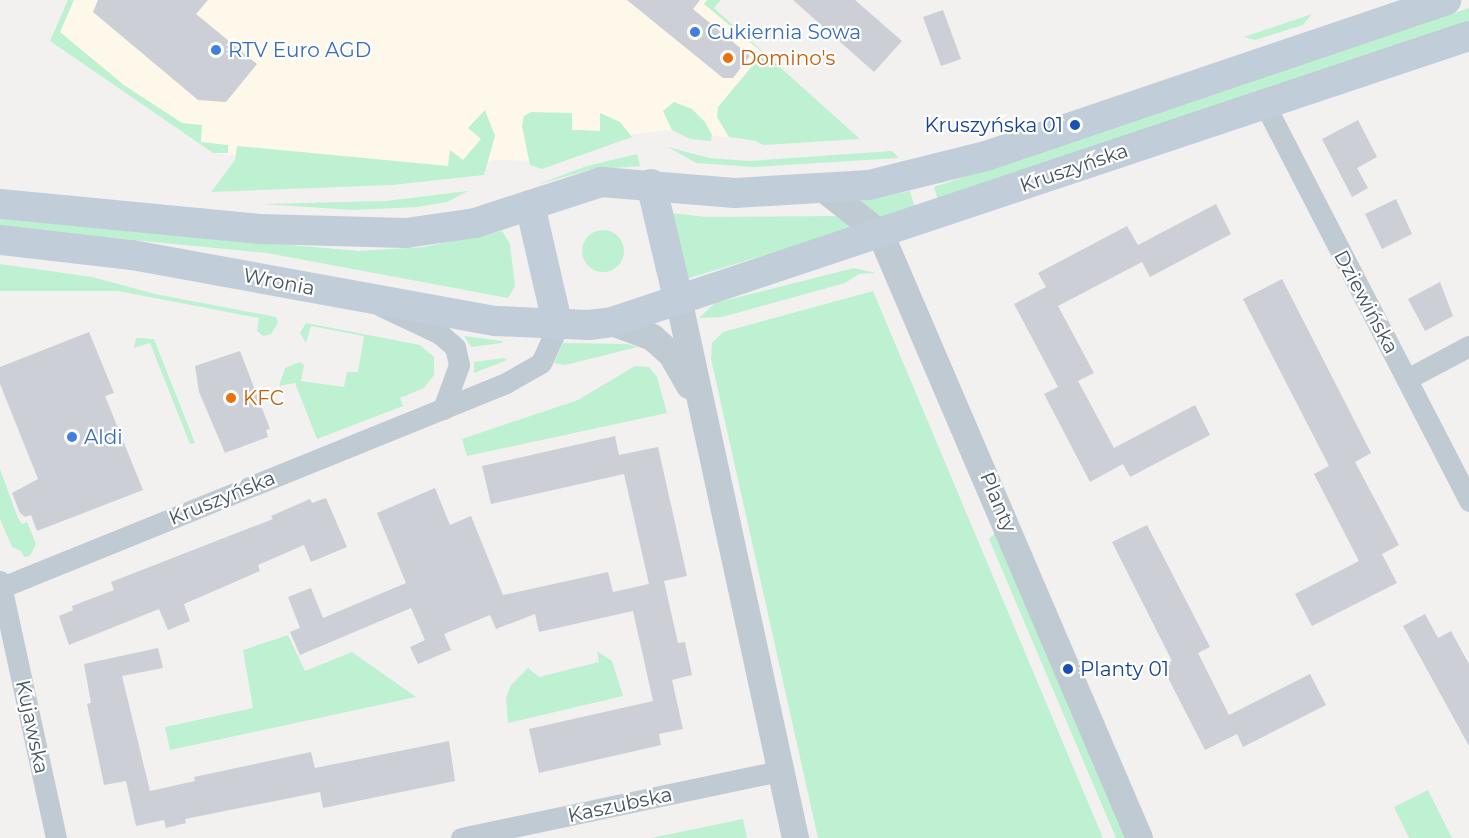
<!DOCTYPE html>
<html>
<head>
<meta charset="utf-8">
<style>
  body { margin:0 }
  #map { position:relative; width:1469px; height:838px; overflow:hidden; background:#f3f0f0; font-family:Montserrat,sans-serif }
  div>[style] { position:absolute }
  .commercial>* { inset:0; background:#fdf8ea }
  .green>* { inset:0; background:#bef1d2 }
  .round { border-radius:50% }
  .building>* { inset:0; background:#cccfd5 }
  .minor>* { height:21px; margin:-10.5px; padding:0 10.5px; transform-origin:10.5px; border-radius:10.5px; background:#c0cad3 }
  .tertiary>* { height:27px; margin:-13.5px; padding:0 13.5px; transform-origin:13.5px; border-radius:13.5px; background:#c0cad3 }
  .secondary>* { height:30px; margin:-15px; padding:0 15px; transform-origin:15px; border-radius:15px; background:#c2cdda }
  .dots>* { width:16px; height:16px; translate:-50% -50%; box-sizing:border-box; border:3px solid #fff; border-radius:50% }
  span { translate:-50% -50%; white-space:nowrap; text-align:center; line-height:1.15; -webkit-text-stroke:4.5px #fff; paint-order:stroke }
  .shop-label { font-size:20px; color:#366cbe }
  .left { translate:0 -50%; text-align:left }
  .food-label { font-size:20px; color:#c56008 }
  .transit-label { font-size:20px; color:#164399 }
  .right { translate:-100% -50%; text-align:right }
  .street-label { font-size:20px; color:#47535f }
</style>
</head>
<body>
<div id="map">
  <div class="commercial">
    <i style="clip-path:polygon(68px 0,721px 0,714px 8px,770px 58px,756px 141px,667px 130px,630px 135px,538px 161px,495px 160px,393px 183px,329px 165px,213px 153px,50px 41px)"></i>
  </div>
  <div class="green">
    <i style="clip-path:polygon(68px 0,74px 0,60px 32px,124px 85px,182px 123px,202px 125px,201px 142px,228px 145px,228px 153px,213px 153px,50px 41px)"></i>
    <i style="clip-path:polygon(707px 0,721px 0,714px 8px,860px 139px,763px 145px,756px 141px,729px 137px,717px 117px,718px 107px,763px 53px,704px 4px)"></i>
    <i style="clip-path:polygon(1469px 8px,1469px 22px,938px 200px,934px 187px)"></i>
    <i style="clip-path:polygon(1312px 14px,1303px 25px,1255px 40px,1244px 37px)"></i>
    <i style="clip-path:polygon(674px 102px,692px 109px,705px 122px,712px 135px,711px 141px,690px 139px,672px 130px,663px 111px)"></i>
    <i style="clip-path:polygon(485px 110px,495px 136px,484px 175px,392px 185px,211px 192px,235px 160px,237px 146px,448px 166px,450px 150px,463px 160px,481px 139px,468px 128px)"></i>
    <i style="clip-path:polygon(531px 112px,572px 113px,572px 130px,581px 130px,600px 131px,600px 113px,620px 122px,632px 137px,542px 169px,530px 165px,522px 126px,524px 116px)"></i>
    <i style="clip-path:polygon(668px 147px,709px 158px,749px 161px,892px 151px,899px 158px,754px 167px,696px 163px)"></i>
    <i style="clip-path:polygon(637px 154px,640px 166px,589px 170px,536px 185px,587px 166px)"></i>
    <i style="clip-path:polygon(468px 191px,447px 202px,417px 207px,354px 210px,261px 204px,386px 201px)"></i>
    <i style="clip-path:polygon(910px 191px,915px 208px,883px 219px,860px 201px)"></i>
    <i style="clip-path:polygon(670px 213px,707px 217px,842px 216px,860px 226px,683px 280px)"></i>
    <i style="clip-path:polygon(0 219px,359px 251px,424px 247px,502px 231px,510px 244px,515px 286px,508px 298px,267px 253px,0 227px)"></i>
    <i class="round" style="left:582px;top:230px;width:42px;height:42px"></i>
    <i style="clip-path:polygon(0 264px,92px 277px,155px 294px,276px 317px,278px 323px,271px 334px,263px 336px,257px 331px,259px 318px,118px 291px,0 291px)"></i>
    <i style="clip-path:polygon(854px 268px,876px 273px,859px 274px,845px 283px,722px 317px,699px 318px,715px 303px)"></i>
    <i style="clip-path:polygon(873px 291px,1103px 838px,818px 838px,711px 359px,712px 343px,723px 332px)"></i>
    <i style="clip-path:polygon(306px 323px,420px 345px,434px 357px,434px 375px,424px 388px,400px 398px,403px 406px,317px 439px,295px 383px,279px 386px,285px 368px,300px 362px,304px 365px,301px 381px,344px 387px,347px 372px,358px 372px,364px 336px,311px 326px,306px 343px,300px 333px)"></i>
    <i style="clip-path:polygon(464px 336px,502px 341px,502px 343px,471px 347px)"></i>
    <i style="clip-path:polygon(136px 338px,154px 339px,195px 443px,190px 444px,150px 343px,134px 348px)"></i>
    <i style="clip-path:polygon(563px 343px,627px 344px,638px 347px,565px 365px,554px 363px)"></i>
    <i style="clip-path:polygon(504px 358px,507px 360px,474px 373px,474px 362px)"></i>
    <i style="clip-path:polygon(635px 366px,649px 367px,657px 377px,667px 413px,467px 456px,462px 439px,578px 400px)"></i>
    <i style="clip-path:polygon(0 469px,18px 518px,22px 524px,27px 522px,36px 544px,30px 556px,24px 557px,21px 551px,12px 547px,0 519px)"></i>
    <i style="clip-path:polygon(995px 533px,1127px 838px,1116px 838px,989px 539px)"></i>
    <i style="clip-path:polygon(288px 635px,305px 671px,352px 652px,416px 697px,170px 750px,165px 727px,253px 708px,243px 650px)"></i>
    <i style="clip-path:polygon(597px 651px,612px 661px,623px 696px,508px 723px,506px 698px,511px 685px,528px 668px,539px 677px,599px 662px)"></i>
    <i style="clip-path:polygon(1428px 790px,1452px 838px,1409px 838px,1394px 807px)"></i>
    <i style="clip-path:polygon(743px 819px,747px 838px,651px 838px)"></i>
  </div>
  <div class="building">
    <i style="clip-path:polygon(98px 0,208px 0,196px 14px,257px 64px,226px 102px,198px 100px,93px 12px)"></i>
    <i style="clip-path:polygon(627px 0,700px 0,693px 9px,750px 56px,733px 78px,723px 78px)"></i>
    <i style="clip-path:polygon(793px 0,855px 0,902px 41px,874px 72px)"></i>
    <i style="clip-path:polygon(943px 10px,961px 59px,941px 66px,923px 17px)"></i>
    <i style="clip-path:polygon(1358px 120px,1377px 157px,1357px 168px,1368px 188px,1352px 197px,1322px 139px)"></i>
    <i style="clip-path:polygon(1396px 199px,1412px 234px,1382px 249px,1365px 214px)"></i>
    <i style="clip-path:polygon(1216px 204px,1231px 234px,1150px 277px,1142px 262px,1058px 306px,1094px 373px,1078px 381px,1114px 448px,1195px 405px,1210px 435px,1130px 477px,1123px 464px,1090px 482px,1044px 394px,1058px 387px,1014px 304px,1046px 287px,1038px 273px,1127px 226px,1138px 245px)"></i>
    <i style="clip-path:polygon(1282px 279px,1371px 453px,1355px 462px,1399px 545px,1382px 554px,1397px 583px,1312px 626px,1295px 594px,1359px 561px,1314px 474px,1329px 466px,1243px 299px)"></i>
    <i style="clip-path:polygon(1440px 282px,1453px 316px,1425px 331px,1408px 299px)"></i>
    <i style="clip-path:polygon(89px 332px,114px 393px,105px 396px,143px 490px,37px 531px,31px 515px,25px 517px,20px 513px,12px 493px,38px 479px,0 384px,0 367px)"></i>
    <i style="clip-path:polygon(240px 351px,270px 429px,266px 430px,268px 437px,225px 453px,199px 392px,195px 366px)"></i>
    <i style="clip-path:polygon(615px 436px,619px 455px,658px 447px,687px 576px,664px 581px,678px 643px,685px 642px,692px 675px,672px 680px,683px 729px,659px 734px,661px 745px,539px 773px,529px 729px,653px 701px,633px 611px,539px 632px,535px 614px,496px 629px,490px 615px,444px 634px,451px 650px,418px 664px,410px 647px,425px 640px,411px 608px,300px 655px,290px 632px,300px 628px,288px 597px,311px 588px,323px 618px,406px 583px,377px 513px,435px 488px,450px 525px,471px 516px,503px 595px,608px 572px,613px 592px,649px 584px,624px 474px,491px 504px,482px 466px)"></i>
    <i style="clip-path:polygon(326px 498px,347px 547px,311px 562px,304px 545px,258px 565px,260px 571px,184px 604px,190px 621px,168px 630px,159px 609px,69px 645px,59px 616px,73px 610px,72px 606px,114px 590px,111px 582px,273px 519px,271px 516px,310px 499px,312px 503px)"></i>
    <i style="clip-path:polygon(1147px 525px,1210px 647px,1198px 653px,1229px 715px,1310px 674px,1326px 705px,1243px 747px,1237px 734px,1205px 750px,1162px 666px,1172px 661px,1112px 542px)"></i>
    <i style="clip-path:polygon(1425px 614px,1438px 638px,1451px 631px,1469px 664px,1469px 746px,1403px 626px)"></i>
    <i style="clip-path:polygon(158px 648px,163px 668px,122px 676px,150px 791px,195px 781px,194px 777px,311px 752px,315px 768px,449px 741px,455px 781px,323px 808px,320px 792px,185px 819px,186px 823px,166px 828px,164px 820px,136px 826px,126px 781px,104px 785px,87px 704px,91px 703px,84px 664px)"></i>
  </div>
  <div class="minor">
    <i style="left:1264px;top:103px;width:448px;rotate:62.7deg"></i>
    <i style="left:381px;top:306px;width:65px;rotate:25.4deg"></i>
    <i style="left:440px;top:334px;width:20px;rotate:41deg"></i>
    <i style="left:455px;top:347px;width:18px;rotate:77deg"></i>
    <i style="left:459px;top:365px;width:47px;rotate:110deg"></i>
    <i style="left:1407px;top:379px;width:70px;rotate:-28deg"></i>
    <i style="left:0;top:581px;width:263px;rotate:77.7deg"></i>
    <i style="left:0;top:588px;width:546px;rotate:-22.05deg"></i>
    <i style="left:506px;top:383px;width:40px;rotate:-29.7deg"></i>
    <i style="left:541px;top:363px;width:41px;rotate:-65.3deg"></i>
    <i style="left:461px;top:838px;width:325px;rotate:-11.9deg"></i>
  </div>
  <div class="tertiary">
    <i style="left:825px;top:190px;width:70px;rotate:38deg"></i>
    <i style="left:880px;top:233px;width:658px;rotate:66.82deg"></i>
    <i style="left:678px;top:298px;width:553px;rotate:77.77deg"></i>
    <i style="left:612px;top:322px;width:43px;rotate:20.6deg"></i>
    <i style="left:652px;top:337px;width:25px;rotate:42deg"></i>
    <i style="left:671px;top:354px;width:36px;rotate:60deg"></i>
  </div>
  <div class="secondary">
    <i style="left:651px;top:184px;width:117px;rotate:76.7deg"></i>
    <i style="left:0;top:204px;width:263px;rotate:5.5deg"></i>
    <i style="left:262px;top:229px;width:144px;rotate:1.6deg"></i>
    <i style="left:406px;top:233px;width:70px;rotate:-8.2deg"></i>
    <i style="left:475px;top:223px;width:133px;rotate:-18deg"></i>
    <i style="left:601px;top:182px;width:134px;rotate:4.7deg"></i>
    <i style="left:735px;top:193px;width:134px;rotate:-3.4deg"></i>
    <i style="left:869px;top:185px;width:121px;rotate:-13.9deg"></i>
    <i style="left:986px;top:156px;width:486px;rotate:-18.7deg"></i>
    <i style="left:530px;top:205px;width:124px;rotate:77deg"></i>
    <i style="left:0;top:240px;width:133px;rotate:6.5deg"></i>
    <i style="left:132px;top:255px;width:370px;rotate:10.3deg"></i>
    <i style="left:496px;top:321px;width:93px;rotate:2.5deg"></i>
    <i style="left:589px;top:325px;width:23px;rotate:-7deg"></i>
    <i style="left:612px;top:322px;width:903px;rotate:-18.46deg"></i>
  </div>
  <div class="dots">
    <i style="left:695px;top:32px;background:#3f7fe0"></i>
    <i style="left:216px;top:50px;background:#3f7fe0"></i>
    <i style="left:728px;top:58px;background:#e8710a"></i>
    <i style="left:1075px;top:125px;background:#1a4fb4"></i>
    <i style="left:231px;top:398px;background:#e8710a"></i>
    <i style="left:72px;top:437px;background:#3f7fe0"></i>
    <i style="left:1068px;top:669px;background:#1a4fb4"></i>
  </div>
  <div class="shop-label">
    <span class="left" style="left:707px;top:32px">Cukiernia Sowa</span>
    <span class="left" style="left:228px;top:50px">RTV Euro AGD</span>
    <span class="left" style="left:84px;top:437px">Aldi</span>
  </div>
  <div class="food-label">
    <span class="left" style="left:740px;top:58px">Domino's</span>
    <span class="left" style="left:243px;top:398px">KFC</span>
  </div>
  <div class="transit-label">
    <span class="right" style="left:1063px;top:125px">Kruszyńska 01</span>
    <span class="left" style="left:1080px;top:669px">Planty 01</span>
  </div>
  <div class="street-label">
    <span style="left:1074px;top:168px;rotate:-19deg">Kruszyńska</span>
    <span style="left:279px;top:282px;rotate:11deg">Wronia</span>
    <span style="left:1366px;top:302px;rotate:62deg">Dziewińska</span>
    <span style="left:222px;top:498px;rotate:-22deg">Kruszyńska</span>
    <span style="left:998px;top:502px;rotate:67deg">Planty</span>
    <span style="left:32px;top:727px;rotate:78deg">Kujawska</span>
    <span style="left:620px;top:805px;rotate:-12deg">Kaszubska</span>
  </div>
</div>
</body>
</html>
